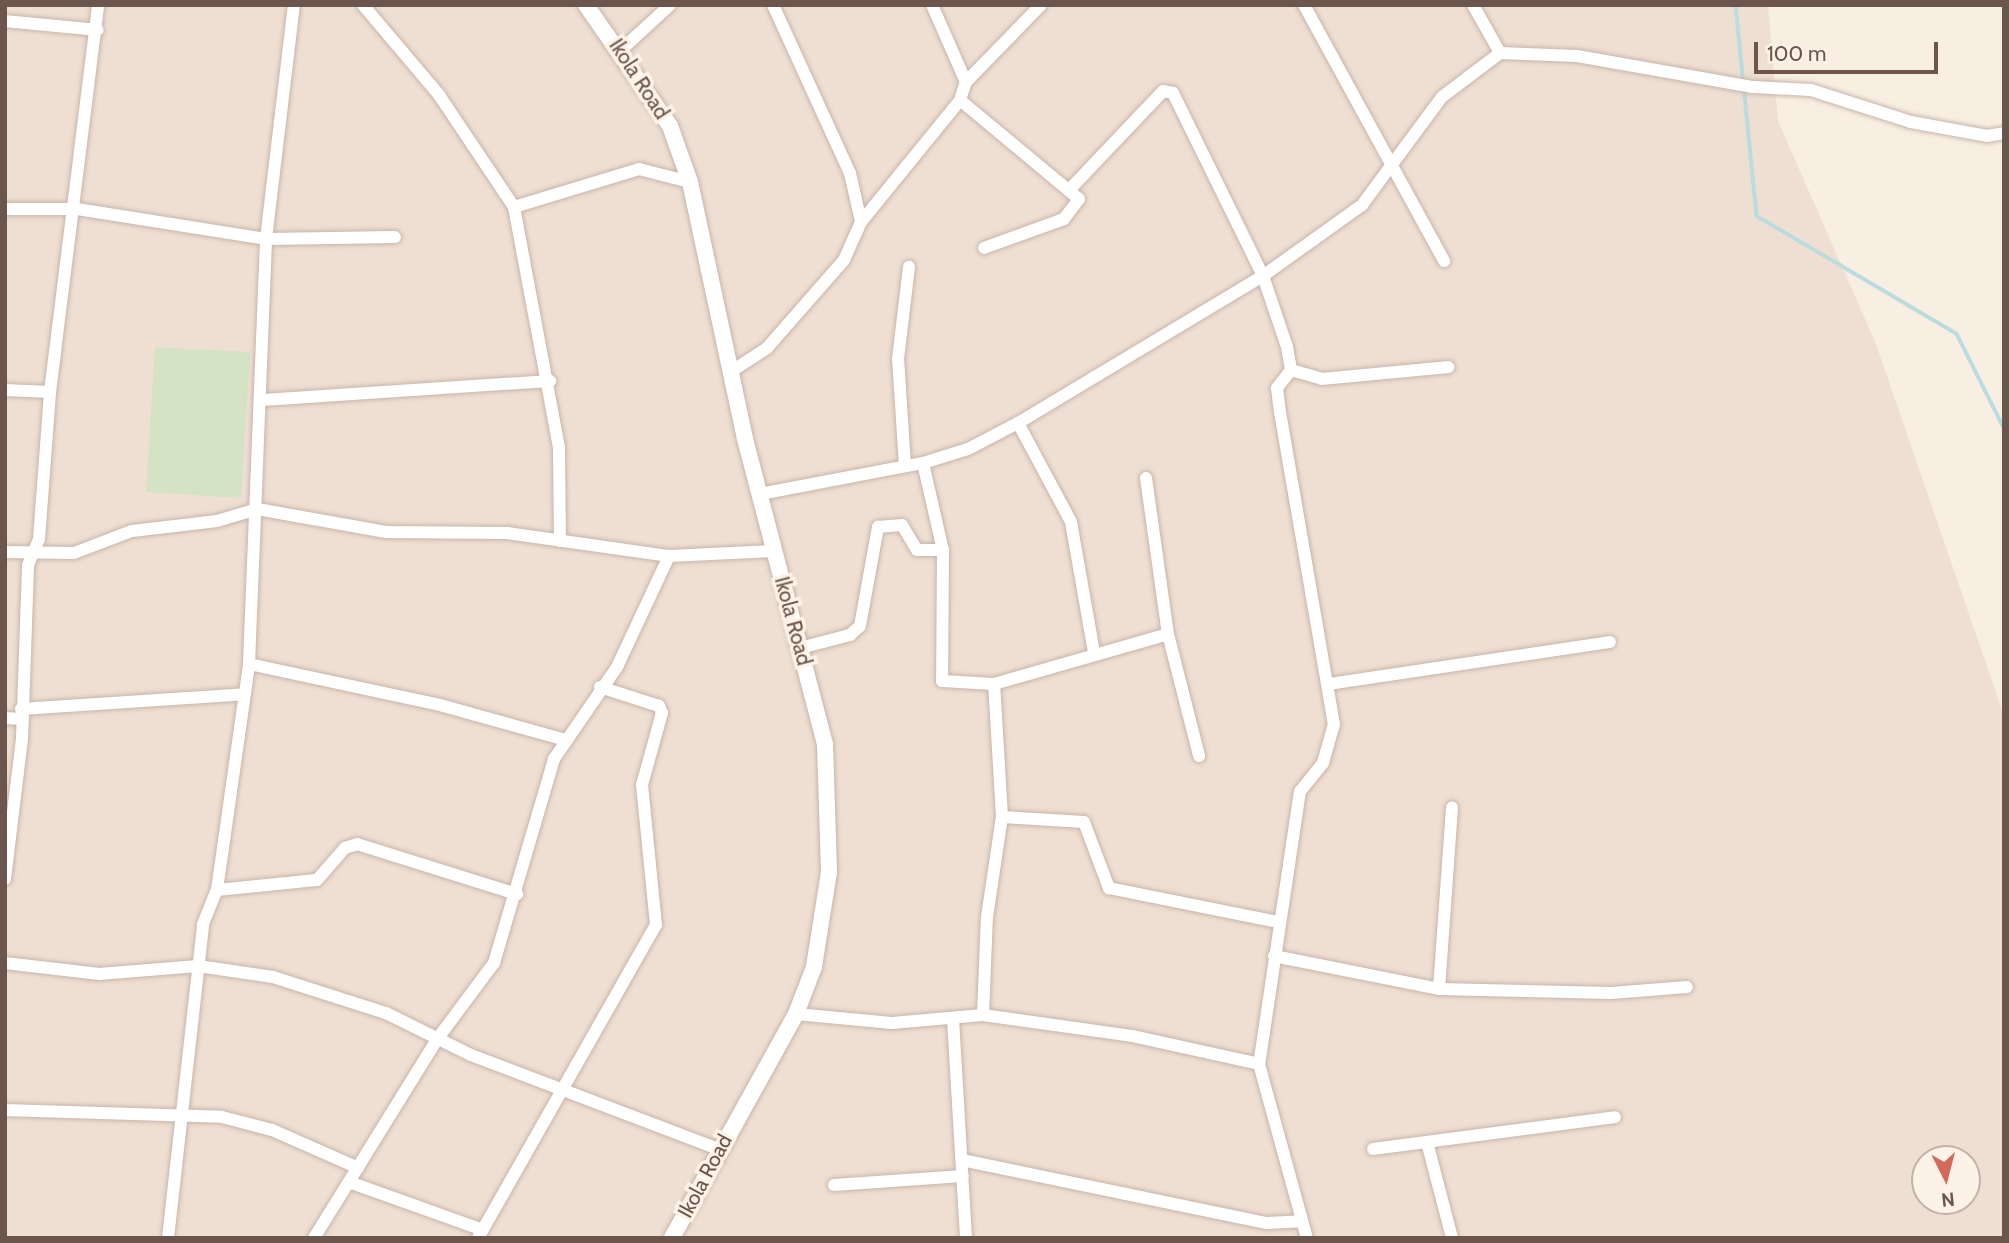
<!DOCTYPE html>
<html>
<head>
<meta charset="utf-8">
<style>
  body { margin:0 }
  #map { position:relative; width:2009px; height:1243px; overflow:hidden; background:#f8eee2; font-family:Cabin,sans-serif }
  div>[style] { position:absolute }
  .residential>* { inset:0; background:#efdfd2 }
  .green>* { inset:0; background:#d3e3c3 }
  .stream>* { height:3.5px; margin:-1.75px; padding:0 1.75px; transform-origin:1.75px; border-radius:1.75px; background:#badcdf }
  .roads { filter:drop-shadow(0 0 2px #c7b5ab) drop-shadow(0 0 2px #c7b5ab) }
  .minor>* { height:12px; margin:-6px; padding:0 6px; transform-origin:6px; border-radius:6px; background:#fff }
  .tertiary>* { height:16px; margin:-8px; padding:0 8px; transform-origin:8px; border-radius:8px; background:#fff }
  span { translate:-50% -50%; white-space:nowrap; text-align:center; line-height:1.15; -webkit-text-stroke:7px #fcf2e7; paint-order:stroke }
  .street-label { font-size:21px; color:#6c554c }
  .frame { position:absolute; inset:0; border:7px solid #6c554c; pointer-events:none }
  .north { position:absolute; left:1911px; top:1145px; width:70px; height:70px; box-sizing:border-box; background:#fcf2e7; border:2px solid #c2b3a9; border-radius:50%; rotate:174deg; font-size:19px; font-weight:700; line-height:28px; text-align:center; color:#6c554c }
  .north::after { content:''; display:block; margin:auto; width:24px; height:32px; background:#d36956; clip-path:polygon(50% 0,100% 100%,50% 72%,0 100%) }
  .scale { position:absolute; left:1754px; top:42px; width:184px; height:32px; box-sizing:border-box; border:4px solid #6c554c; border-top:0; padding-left:9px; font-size:21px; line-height:24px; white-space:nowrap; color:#6c554c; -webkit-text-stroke:5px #fcf2e7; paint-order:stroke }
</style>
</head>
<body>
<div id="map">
  <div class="residential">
    <i style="clip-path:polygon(evenodd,5px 5px,1768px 5px,1778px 121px,1876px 344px,2004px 716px,2004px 1238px,5px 1238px,5px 5px,1925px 1159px,1967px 1159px,1967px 1201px,1925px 1201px,1925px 1159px)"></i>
  </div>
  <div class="green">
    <i style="clip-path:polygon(155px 347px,250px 352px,241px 498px,146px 492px)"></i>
  </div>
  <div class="stream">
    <i style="left:1736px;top:5px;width:212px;rotate:84.3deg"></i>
    <i style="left:1757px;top:216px;width:232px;rotate:30.5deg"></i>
    <i style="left:1957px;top:334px;width:105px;rotate:63.4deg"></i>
  </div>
  <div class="roads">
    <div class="minor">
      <i style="left:363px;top:5px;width:118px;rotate:49.8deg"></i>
      <i style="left:439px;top:95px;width:135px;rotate:56.2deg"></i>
      <i style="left:514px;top:207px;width:245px;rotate:79.4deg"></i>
      <i style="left:559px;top:448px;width:93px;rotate:89.4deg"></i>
      <i style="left:773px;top:5px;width:185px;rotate:65.4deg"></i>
      <i style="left:850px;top:173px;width:50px;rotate:77.3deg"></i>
      <i style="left:1304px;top:5px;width:292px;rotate:61.3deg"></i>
      <i style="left:1473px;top:5px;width:55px;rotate:60.6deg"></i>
      <i style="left:5px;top:21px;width:93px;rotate:5.5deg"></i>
      <i style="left:622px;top:49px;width:65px;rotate:-42.5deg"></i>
      <i style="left:966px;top:82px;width:107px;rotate:-45.8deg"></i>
      <i style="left:960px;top:100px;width:155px;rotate:39.8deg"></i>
      <i style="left:1079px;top:199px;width:25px;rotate:127deg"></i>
      <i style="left:1064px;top:219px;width:85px;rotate:160.1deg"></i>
      <i style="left:1072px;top:187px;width:132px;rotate:-46.5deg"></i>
      <i style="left:1163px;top:91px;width:10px;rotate:11deg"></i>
      <i style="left:1173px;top:93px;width:204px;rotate:63.8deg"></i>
      <i style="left:1263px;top:276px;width:75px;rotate:71.3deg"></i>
      <i style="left:1287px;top:347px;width:23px;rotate:80deg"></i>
      <i style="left:1291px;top:370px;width:23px;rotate:128deg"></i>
      <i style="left:1277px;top:388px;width:24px;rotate:83deg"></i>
      <i style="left:1280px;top:412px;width:317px;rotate:80.2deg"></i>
      <i style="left:1334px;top:724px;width:41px;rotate:105.8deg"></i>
      <i style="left:1323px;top:763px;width:36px;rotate:129deg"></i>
      <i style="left:1300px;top:791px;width:276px;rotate:98.5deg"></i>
      <i style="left:1259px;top:1064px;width:180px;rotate:74.6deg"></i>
      <i style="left:514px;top:207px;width:131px;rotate:-16.9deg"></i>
      <i style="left:639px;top:169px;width:53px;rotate:14.3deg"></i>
      <i style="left:5px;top:209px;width:72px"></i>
      <i style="left:77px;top:209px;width:191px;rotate:9deg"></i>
      <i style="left:266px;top:239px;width:129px;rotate:-0.9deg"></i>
      <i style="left:1291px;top:370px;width:32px;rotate:16deg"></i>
      <i style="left:1322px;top:379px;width:127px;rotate:-5.4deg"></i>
      <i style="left:732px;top:371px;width:42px;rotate:-33.3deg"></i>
      <i style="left:767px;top:348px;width:117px;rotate:-48.8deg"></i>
      <i style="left:844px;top:260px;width:42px;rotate:-65.9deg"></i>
      <i style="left:861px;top:222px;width:157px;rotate:-50.9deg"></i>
      <i style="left:960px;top:100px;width:19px;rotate:-72deg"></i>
      <i style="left:966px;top:82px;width:84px;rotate:-113.8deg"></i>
      <i style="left:5px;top:390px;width:45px;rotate:2.5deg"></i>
      <i style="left:263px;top:400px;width:288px;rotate:-3.8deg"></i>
      <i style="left:1018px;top:423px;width:112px;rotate:61.8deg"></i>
      <i style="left:1071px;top:522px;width:132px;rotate:80deg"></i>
      <i style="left:923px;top:463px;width:89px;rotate:77.1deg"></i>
      <i style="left:943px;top:550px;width:131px;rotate:90.4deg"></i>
      <i style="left:942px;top:681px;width:52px;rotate:3.3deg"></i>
      <i style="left:994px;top:684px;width:181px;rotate:-16deg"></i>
      <i style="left:905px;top:466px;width:107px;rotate:-93.7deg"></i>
      <i style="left:898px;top:359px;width:93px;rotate:-83.2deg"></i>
      <i style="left:1146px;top:478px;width:158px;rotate:82deg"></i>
      <i style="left:1168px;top:634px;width:126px;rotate:75.7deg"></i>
      <i style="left:760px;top:494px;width:166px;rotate:-10.8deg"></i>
      <i style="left:923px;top:463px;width:47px;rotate:-17.3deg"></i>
      <i style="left:968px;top:449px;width:56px;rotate:-27.5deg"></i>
      <i style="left:1018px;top:423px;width:286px;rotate:-31deg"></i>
      <i style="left:1263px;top:276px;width:122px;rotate:-35.6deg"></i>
      <i style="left:1362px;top:205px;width:134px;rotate:-53.5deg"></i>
      <i style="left:1442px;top:97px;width:73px;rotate:-37.2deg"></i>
      <i style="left:1500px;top:53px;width:77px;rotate:2.2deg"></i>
      <i style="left:1577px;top:56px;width:179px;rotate:10deg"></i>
      <i style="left:1753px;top:87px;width:58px;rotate:3deg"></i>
      <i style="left:1811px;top:90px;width:105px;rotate:17.7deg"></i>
      <i style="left:1911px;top:122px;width:77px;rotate:10.4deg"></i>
      <i style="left:1987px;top:136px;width:17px;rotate:-10deg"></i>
      <i style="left:5px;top:552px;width:69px;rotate:0.8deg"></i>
      <i style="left:74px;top:553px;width:62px;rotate:-20.8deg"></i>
      <i style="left:132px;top:531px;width:86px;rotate:-6.7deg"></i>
      <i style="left:217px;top:521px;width:42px;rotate:-16.7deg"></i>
      <i style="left:257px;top:509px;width:131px;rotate:10.1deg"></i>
      <i style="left:386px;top:532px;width:121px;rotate:0.5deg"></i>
      <i style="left:507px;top:533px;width:164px;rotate:8.1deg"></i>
      <i style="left:669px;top:556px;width:105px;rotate:-2.7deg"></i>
      <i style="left:800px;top:648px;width:52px;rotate:-14.6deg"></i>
      <i style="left:850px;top:635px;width:13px;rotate:-42deg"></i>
      <i style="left:860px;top:626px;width:101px;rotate:-79.7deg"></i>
      <i style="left:878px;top:527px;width:24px;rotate:-5deg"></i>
      <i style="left:902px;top:525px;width:29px;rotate:59deg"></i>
      <i style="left:917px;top:550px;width:26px"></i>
      <i style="left:249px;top:664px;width:195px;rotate:12.1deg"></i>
      <i style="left:440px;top:705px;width:130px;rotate:15.6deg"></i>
      <i style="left:1329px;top:684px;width:284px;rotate:-8.5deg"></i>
      <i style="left:21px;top:709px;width:224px;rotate:-3.8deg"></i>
      <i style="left:5px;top:718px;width:18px;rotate:3deg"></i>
      <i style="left:1002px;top:817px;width:82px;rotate:3.5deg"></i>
      <i style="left:1084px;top:822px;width:71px;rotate:69.3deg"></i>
      <i style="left:1109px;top:888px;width:172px;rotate:11.4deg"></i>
      <i style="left:5px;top:879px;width:141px;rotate:-83.1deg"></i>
      <i style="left:22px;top:739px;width:174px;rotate:-88deg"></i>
      <i style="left:28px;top:565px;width:28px;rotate:-67deg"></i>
      <i style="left:39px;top:539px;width:147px;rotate:-85.7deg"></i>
      <i style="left:50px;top:392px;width:390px;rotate:-82.9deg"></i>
      <i style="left:217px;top:890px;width:100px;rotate:-5.7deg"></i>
      <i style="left:317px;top:880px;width:43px;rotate:-48.8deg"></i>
      <i style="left:345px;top:848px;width:13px;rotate:-18deg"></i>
      <i style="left:357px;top:844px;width:168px;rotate:17.4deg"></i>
      <i style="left:1274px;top:956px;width:168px;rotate:11.3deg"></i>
      <i style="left:1439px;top:989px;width:172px;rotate:1.3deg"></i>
      <i style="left:1611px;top:993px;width:76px;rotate:-4.5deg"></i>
      <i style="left:5px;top:963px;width:95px;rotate:6.7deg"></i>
      <i style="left:99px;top:974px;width:99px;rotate:-4.6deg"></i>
      <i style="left:198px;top:966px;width:76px;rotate:8.3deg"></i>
      <i style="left:273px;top:977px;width:119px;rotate:17.7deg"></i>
      <i style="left:386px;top:1013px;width:95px;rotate:26.3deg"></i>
      <i style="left:471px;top:1055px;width:264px;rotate:20.8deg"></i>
      <i style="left:1439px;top:989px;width:182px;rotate:-85.9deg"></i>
      <i style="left:796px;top:1014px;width:96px;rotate:5.4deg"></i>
      <i style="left:892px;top:1023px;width:91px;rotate:-5deg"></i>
      <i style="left:983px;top:1015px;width:150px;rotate:8deg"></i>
      <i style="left:1132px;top:1036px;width:130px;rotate:12.4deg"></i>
      <i style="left:983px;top:1015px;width:98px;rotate:-87.7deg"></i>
      <i style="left:987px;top:917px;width:101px;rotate:-81.5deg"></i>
      <i style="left:1002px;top:817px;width:133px;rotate:-93.4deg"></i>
      <i style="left:953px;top:1019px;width:219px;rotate:86.6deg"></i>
      <i style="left:5px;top:1110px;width:217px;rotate:1.8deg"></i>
      <i style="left:222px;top:1117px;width:52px;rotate:14.6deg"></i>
      <i style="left:272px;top:1130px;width:94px;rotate:23.8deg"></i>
      <i style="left:1427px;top:1142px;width:99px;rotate:75.4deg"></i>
      <i style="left:1373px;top:1149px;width:244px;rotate:-7.5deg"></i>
      <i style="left:962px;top:1160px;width:311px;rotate:11.7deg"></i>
      <i style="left:1267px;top:1223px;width:35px;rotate:-3deg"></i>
      <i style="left:349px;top:1182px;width:142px;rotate:19.7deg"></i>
      <i style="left:834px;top:1185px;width:129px;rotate:-4deg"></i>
      <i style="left:168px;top:1238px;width:316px;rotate:-83.6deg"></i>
      <i style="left:203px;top:924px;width:37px;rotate:-68deg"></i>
      <i style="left:217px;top:890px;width:228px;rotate:-81.9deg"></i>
      <i style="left:249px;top:664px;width:425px;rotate:-87.7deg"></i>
      <i style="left:266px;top:239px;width:236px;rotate:-83.2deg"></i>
      <i style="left:314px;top:1238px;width:235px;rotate:-58.2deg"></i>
      <i style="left:438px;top:1038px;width:94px;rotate:-53.3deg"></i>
      <i style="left:494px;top:963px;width:213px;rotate:-73.6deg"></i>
      <i style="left:554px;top:759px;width:112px;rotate:-55.6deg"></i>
      <i style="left:617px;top:667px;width:123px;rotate:-64.9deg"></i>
      <i style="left:478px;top:1238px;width:360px;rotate:-60.4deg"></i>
      <i style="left:656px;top:925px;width:141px;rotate:-95.7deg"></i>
      <i style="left:642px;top:785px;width:75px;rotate:-74.5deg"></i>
      <i style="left:662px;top:713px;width:8px;rotate:-113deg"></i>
      <i style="left:659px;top:706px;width:62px;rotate:-162.1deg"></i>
    </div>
    <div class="tertiary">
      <i style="left:586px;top:5px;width:147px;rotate:55.2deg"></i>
      <i style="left:670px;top:126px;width:59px;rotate:70.3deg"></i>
      <i style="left:690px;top:182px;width:263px;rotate:77.9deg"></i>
      <i style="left:745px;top:439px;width:315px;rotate:75.3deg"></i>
      <i style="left:825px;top:744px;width:128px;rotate:88.2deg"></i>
      <i style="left:829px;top:872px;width:96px;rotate:99deg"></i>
      <i style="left:814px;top:967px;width:50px;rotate:111deg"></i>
      <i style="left:796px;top:1014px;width:256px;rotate:119deg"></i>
    </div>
  </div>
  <div class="street-label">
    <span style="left:639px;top:79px;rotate:57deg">Ikola Road</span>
    <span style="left:793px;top:621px;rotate:75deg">Ikola Road</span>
    <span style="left:705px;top:1176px;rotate:-62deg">Ikola Road</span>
  </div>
  <div class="frame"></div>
  <div class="north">N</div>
  <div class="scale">100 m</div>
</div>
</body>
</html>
